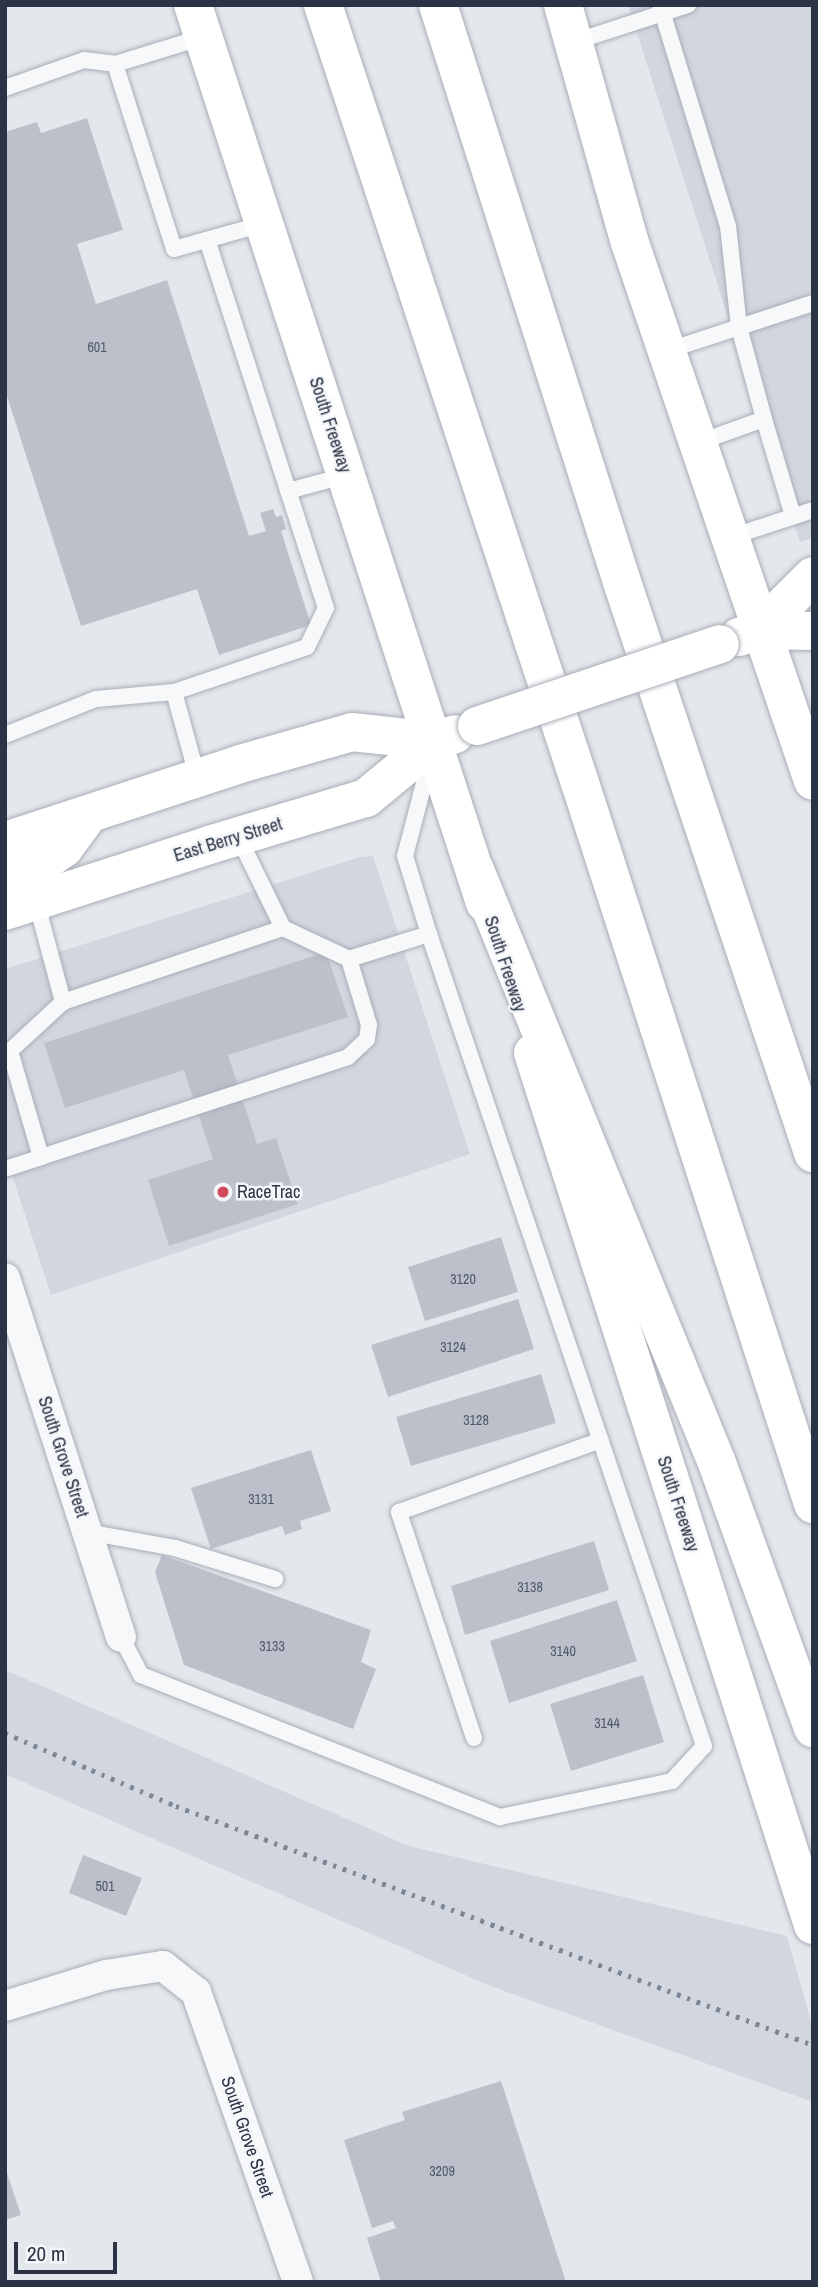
<!DOCTYPE html>
<html>
<head>
<meta charset="utf-8">
<style>
  body { margin:0 }
  #map { position:relative; width:818px; height:2287px; overflow:hidden; background:#e4e7ec; font-family:"Archivo Narrow",sans-serif }
  div>[style] { position:absolute }
  .built>* { inset:0; background:#d2d6de }
  .building>* { inset:0; background:#bbc0ca }
  .roads { filter:drop-shadow(0 0 2px #a9aeb7) drop-shadow(0 0 2px #a9aeb7) }
  .service>* { height:16px; margin:-8px; padding:0 8px; transform-origin:8px; border-radius:8px; background:#f7f8fa }
  .minor>* { height:30px; margin:-15px; padding:0 15px; transform-origin:15px; border-radius:15px; background:#f7f8fa }
  .secondary>* { height:38px; margin:-19px; padding:0 19px; transform-origin:19px; border-radius:19px; background:#fff }
  .motorway>* { height:38px; margin:-19px; padding:0 19px; transform-origin:19px; border-radius:19px; background:#fff }
  .rail>* { height:5px; margin-top:-2.5px; transform-origin:0; background:repeating-linear-gradient(90deg,#7d8696 0 3.5px,transparent 0 10.5px) }
  .bridges { filter:drop-shadow(0 0 2px #a9aeb7) drop-shadow(0 0 2px #a9aeb7) }
  .secondary-bridge>* { height:38px; margin:-19px; padding:0 19px; transform-origin:19px; border-radius:19px; background:#fff }
  .dots>* { width:19px; height:19px; translate:-50% -50%; box-sizing:border-box; border:4px solid #f4f6f9; border-radius:50% }
  span { translate:-50% -50%; white-space:nowrap; text-align:center; line-height:1.15; -webkit-text-stroke:5px #f4f6f9; paint-order:stroke }
  .number-label { font-size:14px; color:#4f5766 }
  .number-label span { -webkit-text-stroke-width:0 }
  .street-label { font-size:18px; color:#2b3445 }
  .poi-label { font-size:18px; color:#2b3445 }
  .left { translate:0 -50%; text-align:left }
  .frame { position:absolute; inset:0; border:7px solid #2b3445; pointer-events:none }
  .scale { position:absolute; left:14px; top:2242px; width:103px; height:32px; box-sizing:border-box; border:4px solid #2b3445; border-top:0; padding-left:9px; font-size:21px; line-height:24px; white-space:nowrap; color:#2b3445; -webkit-text-stroke:5px #f4f6f9; paint-order:stroke }
</style>
</head>
<body>
<div id="map">
  <div class="built">
    <i style="clip-path:polygon(628px 5px,813px 5px,813px 538px,800px 542px)"></i>
    <i style="clip-path:polygon(373px 856px,470px 1154px,51px 1295px,5px 1153px,5px 969px,360px 857px)"></i>
    <i style="clip-path:polygon(5px 1670px,409px 1846px,787px 1936px,813px 2029px,813px 2102px,488px 1985px,5px 1774px)"></i>
  </div>
  <div class="building">
    <i style="clip-path:polygon(87px 118px,123px 230px,77px 244px,96px 304px,167px 280px,249px 536px,266px 531px,260px 513px,273px 509px,276px 517px,282px 515px,286px 529px,281px 531px,311px 625px,219px 655px,197px 589px,81px 626px,5px 390px,5px 132px,37px 122px,41px 133px)"></i>
    <i style="clip-path:polygon(326px 952px,348px 1017px,228px 1055px,257px 1144px,276px 1138px,298px 1204px,169px 1246px,148px 1180px,213px 1159px,184px 1070px,65px 1108px,44px 1043px)"></i>
    <i style="clip-path:polygon(501px 1237px,518px 1292px,425px 1321px,408px 1267px)"></i>
    <i style="clip-path:polygon(518px 1299px,534px 1349px,388px 1397px,371px 1345px)"></i>
    <i style="clip-path:polygon(541px 1374px,556px 1423px,411px 1466px,396px 1417px)"></i>
    <i style="clip-path:polygon(311px 1450px,331px 1511px,300px 1521px,302px 1529px,285px 1535px,282px 1526px,211px 1549px,191px 1488px)"></i>
    <i style="clip-path:polygon(594px 1541px,609px 1590px,465px 1635px,451px 1586px)"></i>
    <i style="clip-path:polygon(162px 1555px,371px 1630px,361px 1662px,376px 1669px,353px 1729px,184px 1665px,155px 1572px)"></i>
    <i style="clip-path:polygon(617px 1600px,637px 1661px,509px 1703px,490px 1641px)"></i>
    <i style="clip-path:polygon(643px 1675px,664px 1742px,571px 1771px,550px 1704px)"></i>
    <i style="clip-path:polygon(83px 1855px,142px 1878px,126px 1916px,69px 1893px)"></i>
    <i style="clip-path:polygon(501px 2081px,566px 2282px,381px 2282px,367px 2238px,396px 2228px,393px 2221px,372px 2228px,344px 2140px,405px 2120px,402px 2112px)"></i>
    <i style="clip-path:polygon(5px 2167px,21px 2215px,5px 2220px)"></i>
  </div>
  <div class="roads">
    <div class="service">
      <i style="left:660px;top:5px;width:231px;rotate:72.9deg"></i>
      <i style="left:728px;top:226px;width:102px;rotate:83.8deg"></i>
      <i style="left:739px;top:327px;width:95px;rotate:74.8deg"></i>
      <i style="left:764px;top:419px;width:71px;rotate:160.3deg"></i>
      <i style="left:203px;top:37px;width:92px;rotate:162.9deg"></i>
      <i style="left:115px;top:64px;width:194px;rotate:72.3deg"></i>
      <i style="left:174px;top:249px;width:92px;rotate:-15.7deg"></i>
      <i style="left:574px;top:42px;width:120px;rotate:-18deg"></i>
      <i style="left:5px;top:88px;width:84px;rotate:-19.5deg"></i>
      <i style="left:84px;top:60px;width:31px;rotate:7deg"></i>
      <i style="left:666px;top:351px;width:155px;rotate:-18.1deg"></i>
      <i style="left:764px;top:419px;width:101px;rotate:73.4deg"></i>
      <i style="left:288px;top:491px;width:61px;rotate:-15.2deg"></i>
      <i style="left:731px;top:537px;width:86px;rotate:-18.2deg"></i>
      <i style="left:174px;top:692px;width:140px;rotate:-18.7deg"></i>
      <i style="left:307px;top:647px;width:43px;rotate:-64deg"></i>
      <i style="left:326px;top:608px;width:387px;rotate:-107.9deg"></i>
      <i style="left:5px;top:735px;width:98px;rotate:-21.6deg"></i>
      <i style="left:96px;top:699px;width:78px;rotate:-5.1deg"></i>
      <i style="left:174px;top:692px;width:90px;rotate:74.6deg"></i>
      <i style="left:36px;top:901px;width:105px;rotate:75deg"></i>
      <i style="left:63px;top:1002px;width:232px;rotate:-18.6deg"></i>
      <i style="left:283px;top:928px;width:102px;rotate:-116.1deg"></i>
      <i style="left:283px;top:928px;width:73px;rotate:25.2deg"></i>
      <i style="left:349px;top:959px;width:84px;rotate:-17.4deg"></i>
      <i style="left:41px;top:1157px;width:323px;rotate:-18deg"></i>
      <i style="left:348px;top:1057px;width:26px;rotate:-43deg"></i>
      <i style="left:367px;top:1039px;width:14px;rotate:-82deg"></i>
      <i style="left:369px;top:1025px;width:69px;rotate:-106.9deg"></i>
      <i style="left:5px;top:1169px;width:38px;rotate:-18deg"></i>
      <i style="left:41px;top:1157px;width:110px;rotate:-106.3deg"></i>
      <i style="left:10px;top:1051px;width:72px;rotate:-42.8deg"></i>
      <i style="left:87px;top:1532px;width:89px;rotate:10.3deg"></i>
      <i style="left:175px;top:1548px;width:105px;rotate:17.2deg"></i>
      <i style="left:121px;top:1637px;width:43px;rotate:62.2deg"></i>
      <i style="left:141px;top:1675px;width:386px;rotate:21.6deg"></i>
      <i style="left:500px;top:1817px;width:176px;rotate:-11.8deg"></i>
      <i style="left:672px;top:1781px;width:47px;rotate:-47.6deg"></i>
      <i style="left:704px;top:1746px;width:857px;rotate:-108.71deg"></i>
      <i style="left:429px;top:934px;width:82px;rotate:-107.1deg"></i>
      <i style="left:405px;top:856px;width:99px;rotate:-75.4deg"></i>
      <i style="left:474px;top:1738px;width:238px;rotate:-108.4deg"></i>
      <i style="left:399px;top:1512px;width:214px;rotate:-19.6deg"></i>
    </div>
    <div class="minor">
      <i style="left:5px;top:1278px;width:377px;rotate:72.1deg"></i>
      <i style="left:5px;top:2006px;width:106px;rotate:-17.1deg"></i>
      <i style="left:106px;top:1975px;width:58px;rotate:-9deg"></i>
      <i style="left:163px;top:1966px;width:42px;rotate:38.2deg"></i>
      <i style="left:196px;top:1992px;width:307px;rotate:70.6deg"></i>
    </div>
    <div class="secondary">
      <i style="left:193px;top:5px;width:944px;rotate:71.99deg"></i>
      <i style="left:563px;top:5px;width:247px;rotate:74.3deg"></i>
      <i style="left:630px;top:243px;width:568px;rotate:71.21deg"></i>
      <i style="left:759px;top:630px;width:76px;rotate:-45deg"></i>
      <i style="left:739px;top:637px;width:21px;rotate:-19deg"></i>
      <i style="left:759px;top:630px;width:54px;rotate:1.1deg"></i>
      <i style="left:5px;top:841px;width:247px;rotate:-18.1deg"></i>
      <i style="left:240px;top:764px;width:116px;rotate:-15.9deg"></i>
      <i style="left:352px;top:732px;width:83px;rotate:6.2deg"></i>
      <i style="left:5px;top:876px;width:45px;rotate:-20.9deg"></i>
      <i style="left:47px;top:860px;width:21px;rotate:-35deg"></i>
      <i style="left:64px;top:848px;width:42px;rotate:-53.7deg"></i>
      <i style="left:5px;top:911px;width:214px;rotate:-17.9deg"></i>
      <i style="left:209px;top:845px;width:164px;rotate:-16.7deg"></i>
      <i style="left:366px;top:798px;width:89px;rotate:-39.6deg"></i>
      <i style="left:435px;top:741px;width:21px;rotate:-19deg"></i>
      <i style="left:533px;top:1053px;width:916px;rotate:72.2deg"></i>
    </div>
    <div class="motorway">
      <i style="left:323px;top:5px;width:819px;rotate:71.72deg"></i>
      <i style="left:580px;top:783px;width:758px;rotate:72.09deg"></i>
      <i style="left:438px;top:5px;width:612px;rotate:72.31deg"></i>
      <i style="left:624px;top:588px;width:596px;rotate:71.5deg"></i>
      <i style="left:475px;top:870px;width:640px;rotate:67.8deg"></i>
      <i style="left:717px;top:1463px;width:282px;rotate:70.1deg"></i>
    </div>
  </div>
  <div class="rail">
    <i style="left:5px;top:1733px;width:186px;rotate:23.1deg"></i>
    <i style="left:176px;top:1806px;width:680px;rotate:20.57deg"></i>
  </div>
  <div class="bridges">
    <div class="secondary-bridge">
      <i style="left:477px;top:726px;width:256px;rotate:-18.6deg"></i>
    </div>
  </div>
  <div class="dots">
    <i style="left:223px;top:1192px;background:#d1495b"></i>
  </div>
  <div class="number-label">
    <span style="left:97px;top:347px">601</span>
    <span style="left:463px;top:1279px">3120</span>
    <span style="left:453px;top:1347px">3124</span>
    <span style="left:476px;top:1420px">3128</span>
    <span style="left:261px;top:1499px">3131</span>
    <span style="left:530px;top:1587px">3138</span>
    <span style="left:272px;top:1646px">3133</span>
    <span style="left:563px;top:1651px">3140</span>
    <span style="left:607px;top:1723px">3144</span>
    <span style="left:105px;top:1886px">501</span>
    <span style="left:442px;top:2171px">3209</span>
  </div>
  <div class="street-label">
    <span style="left:330px;top:425px;rotate:72deg">South Freeway</span>
    <span style="left:228px;top:840px;rotate:-17deg">East Berry Street</span>
    <span style="left:505px;top:964px;rotate:72deg">South Freeway</span>
    <span style="left:63px;top:1457px;rotate:72deg">South Grove Street</span>
    <span style="left:678px;top:1504px;rotate:72deg">South Freeway</span>
    <span style="left:247px;top:2137px;rotate:71deg">South Grove Street</span>
  </div>
  <div class="poi-label">
    <span class="left" style="left:237px;top:1192px">RaceTrac</span>
  </div>
  <div class="frame"></div>
  <div class="scale">20 m</div>
</div>
</body>
</html>
